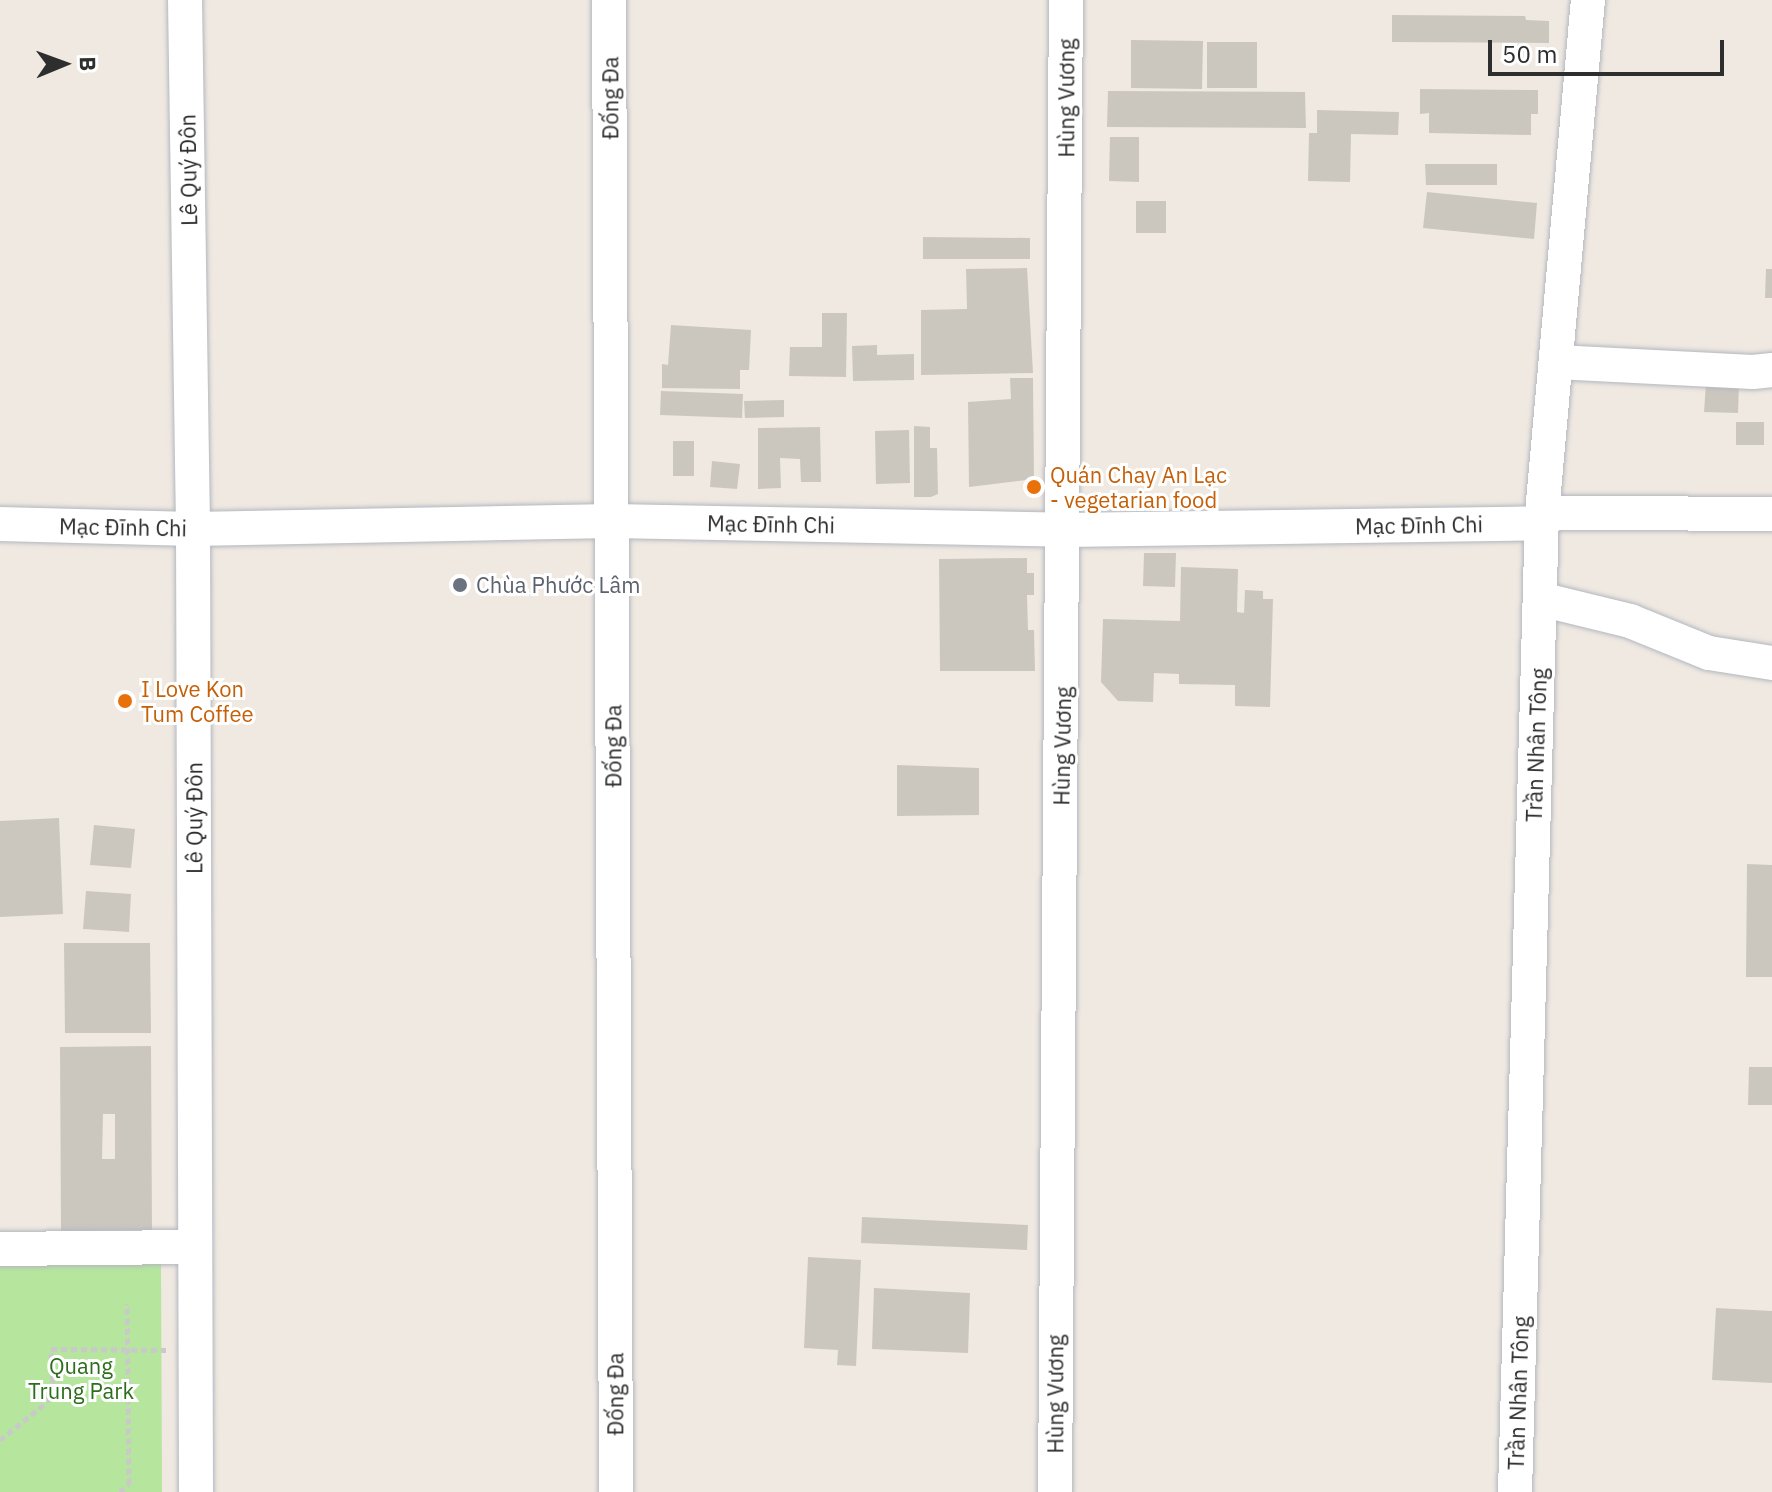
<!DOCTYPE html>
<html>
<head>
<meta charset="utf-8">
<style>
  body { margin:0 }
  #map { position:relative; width:1772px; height:1492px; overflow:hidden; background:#efe9e1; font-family:"IBM Plex Sans",sans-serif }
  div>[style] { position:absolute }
  .green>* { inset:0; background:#b6e59e }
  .building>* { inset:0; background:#cbc7bf }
  .path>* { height:5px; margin-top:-2.5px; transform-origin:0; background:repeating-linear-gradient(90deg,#c9c9c9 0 6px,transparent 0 10px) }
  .roads { filter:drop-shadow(0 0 2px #b4b7c1) drop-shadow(0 0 2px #b4b7c1) }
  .minor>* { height:34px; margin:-17px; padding:0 17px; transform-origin:17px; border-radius:17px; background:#fff }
  .dots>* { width:22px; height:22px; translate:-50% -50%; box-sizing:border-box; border:4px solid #fff; border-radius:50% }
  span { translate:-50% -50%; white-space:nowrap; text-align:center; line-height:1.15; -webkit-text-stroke:6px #fff; paint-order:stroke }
  .street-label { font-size:22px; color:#2e2e2e }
  .food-label { font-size:22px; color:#c56008 }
  .left { translate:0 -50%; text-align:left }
  .worship-label { font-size:22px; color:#5b616d }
  .park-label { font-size:22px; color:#2c6e1b }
  .north { position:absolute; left:24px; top:24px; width:80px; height:80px; -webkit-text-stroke:6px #fff; paint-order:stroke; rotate:89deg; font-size:22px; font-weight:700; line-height:32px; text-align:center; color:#2e2e2e }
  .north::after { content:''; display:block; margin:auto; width:28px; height:36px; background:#2e2e2e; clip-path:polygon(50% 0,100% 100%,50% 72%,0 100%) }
  .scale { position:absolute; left:1488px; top:40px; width:236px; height:36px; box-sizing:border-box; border:4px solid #2e2e2e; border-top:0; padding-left:10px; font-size:24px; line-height:28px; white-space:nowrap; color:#2e2e2e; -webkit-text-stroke:6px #fff; paint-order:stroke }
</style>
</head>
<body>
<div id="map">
  <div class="green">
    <i style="clip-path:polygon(0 1264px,161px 1264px,162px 1492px,0 1492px)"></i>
  </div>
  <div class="building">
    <i style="clip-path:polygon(1392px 15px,1525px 16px,1526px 20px,1549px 21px,1549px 43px,1392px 42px)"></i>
    <i style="clip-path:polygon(1131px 40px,1203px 41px,1202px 89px,1131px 88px)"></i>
    <i style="clip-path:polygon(1207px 42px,1257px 42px,1257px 88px,1207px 88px)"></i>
    <i style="clip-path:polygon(1420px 89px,1538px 90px,1538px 114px,1531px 114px,1531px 135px,1429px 133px,1429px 113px,1420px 114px)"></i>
    <i style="clip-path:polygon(1108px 91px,1305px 92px,1306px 128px,1107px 127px)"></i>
    <i style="clip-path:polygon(1317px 110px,1399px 112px,1398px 135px,1351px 134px,1350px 182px,1308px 181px,1309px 133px,1317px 133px)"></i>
    <i style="clip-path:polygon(1110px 137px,1139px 137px,1139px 182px,1109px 181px)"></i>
    <i style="clip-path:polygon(1425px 164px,1497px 164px,1497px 185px,1426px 185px)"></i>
    <i style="clip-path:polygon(1427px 192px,1537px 203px,1534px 239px,1423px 228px)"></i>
    <i style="clip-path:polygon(1136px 201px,1166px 201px,1166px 233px,1136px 233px)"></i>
    <i style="clip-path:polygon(923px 237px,1030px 238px,1030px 259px,923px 259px)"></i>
    <i style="clip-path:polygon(1027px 268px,1033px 373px,921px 375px,921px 310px,967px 309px,966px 269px)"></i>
    <i style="clip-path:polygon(1766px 269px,1772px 269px,1772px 298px,1765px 298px)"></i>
    <i style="clip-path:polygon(822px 313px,847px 313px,846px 377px,789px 376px,790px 347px,822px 347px)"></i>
    <i style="clip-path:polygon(671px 325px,751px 330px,749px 370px,740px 370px,740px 389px,662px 388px,662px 364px,668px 365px)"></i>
    <i style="clip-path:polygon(877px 345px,877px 355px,914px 354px,914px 380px,853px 381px,852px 346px)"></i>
    <i style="clip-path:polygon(1010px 378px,1033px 378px,1034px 479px,969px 487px,968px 402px,1011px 399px)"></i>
    <i style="clip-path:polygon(1706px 383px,1739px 384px,1738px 413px,1704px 412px)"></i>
    <i style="clip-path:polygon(661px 391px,743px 394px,742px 418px,660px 415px)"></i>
    <i style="clip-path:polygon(784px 400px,784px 417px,745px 418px,744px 401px)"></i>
    <i style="clip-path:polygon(1736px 422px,1764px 422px,1764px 445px,1736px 445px)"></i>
    <i style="clip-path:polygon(914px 426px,930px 427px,930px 448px,937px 448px,938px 494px,931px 497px,914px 497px)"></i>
    <i style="clip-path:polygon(820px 427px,821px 482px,801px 482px,800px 459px,780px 458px,781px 488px,758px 489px,758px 428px)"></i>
    <i style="clip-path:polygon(909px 430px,910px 483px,876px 484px,875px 431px)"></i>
    <i style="clip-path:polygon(673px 441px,694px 441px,694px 476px,673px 476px)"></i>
    <i style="clip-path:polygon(712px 461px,740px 464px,737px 489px,710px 487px)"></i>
    <i style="clip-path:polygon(1144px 553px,1176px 553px,1175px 587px,1143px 586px)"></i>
    <i style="clip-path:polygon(1027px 558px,1027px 573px,1034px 573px,1034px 595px,1027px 595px,1028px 630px,1034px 630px,1035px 671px,940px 671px,939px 559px)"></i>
    <i style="clip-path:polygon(1181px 567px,1238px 569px,1237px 612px,1244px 613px,1245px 590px,1263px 591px,1263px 599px,1273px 599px,1270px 707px,1235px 706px,1235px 685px,1179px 684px,1179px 674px,1154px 673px,1153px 702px,1118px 701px,1101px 682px,1103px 619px,1180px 621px)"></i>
    <i style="clip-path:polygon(897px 765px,979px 768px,979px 815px,897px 816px)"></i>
    <i style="clip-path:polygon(59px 818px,63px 914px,0 917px,0 821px)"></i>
    <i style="clip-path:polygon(94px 825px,135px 829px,131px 868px,90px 865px)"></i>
    <i style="clip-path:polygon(1747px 864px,1772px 865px,1772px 977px,1746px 977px)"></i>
    <i style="clip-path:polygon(86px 891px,131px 894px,129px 932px,83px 929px)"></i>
    <i style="clip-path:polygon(64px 943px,150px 943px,151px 1033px,65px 1033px)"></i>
    <i style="clip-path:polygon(evenodd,151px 1046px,152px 1230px,61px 1231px,60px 1047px,151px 1046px,103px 1114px,115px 1114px,115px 1159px,102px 1159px,103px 1114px)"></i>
    <i style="clip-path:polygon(1749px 1067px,1772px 1067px,1772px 1105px,1748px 1105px)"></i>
    <i style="clip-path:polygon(862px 1217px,1028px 1225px,1027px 1250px,861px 1243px)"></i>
    <i style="clip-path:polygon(808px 1257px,861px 1260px,856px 1366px,837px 1365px,838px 1350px,804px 1348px)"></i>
    <i style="clip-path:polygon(874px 1288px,970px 1293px,968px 1353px,872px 1349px)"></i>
    <i style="clip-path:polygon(1716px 1308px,1772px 1311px,1772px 1383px,1712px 1380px)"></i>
  </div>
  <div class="path">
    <i style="left:0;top:1440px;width:60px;rotate:-39deg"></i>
    <i style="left:47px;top:1402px;width:24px;rotate:-75deg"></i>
    <i style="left:53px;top:1379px;width:30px;rotate:-94deg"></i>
    <i style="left:51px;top:1349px;width:115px;rotate:0.5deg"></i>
    <i style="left:120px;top:1492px;width:12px;rotate:-42deg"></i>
    <i style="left:129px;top:1484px;width:181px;rotate:-90.6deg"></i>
  </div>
  <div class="roads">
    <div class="minor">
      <i style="left:185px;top:0;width:529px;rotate:89.13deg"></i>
      <i style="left:193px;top:529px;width:963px;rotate:89.82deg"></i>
      <i style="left:609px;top:0;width:1492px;rotate:89.73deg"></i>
      <i style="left:1556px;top:362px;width:197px;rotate:2.9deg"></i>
      <i style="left:1753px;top:372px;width:19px;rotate:-6deg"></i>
      <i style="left:1542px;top:513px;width:230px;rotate:0.2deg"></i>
      <i style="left:0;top:524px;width:193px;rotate:1.5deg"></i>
      <i style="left:193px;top:529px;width:419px;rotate:-1.1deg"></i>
      <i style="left:612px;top:521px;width:453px;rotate:1.1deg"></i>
      <i style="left:1065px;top:530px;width:478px;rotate:-0.8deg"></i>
      <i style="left:1540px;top:599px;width:93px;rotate:13.7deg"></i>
      <i style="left:1630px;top:621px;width:85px;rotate:22.1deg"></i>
      <i style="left:1709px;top:653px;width:64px;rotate:9deg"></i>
      <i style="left:0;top:1249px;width:195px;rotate:-0.6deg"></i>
      <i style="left:1055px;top:1492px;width:1492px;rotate:-89.58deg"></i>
      <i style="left:1515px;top:1492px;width:979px;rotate:-88.42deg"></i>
      <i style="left:1542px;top:513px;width:515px;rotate:-84.88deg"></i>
    </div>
  </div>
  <div class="dots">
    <i style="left:1034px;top:487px;background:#e8710a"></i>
    <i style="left:460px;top:585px;background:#6b7280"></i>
    <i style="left:125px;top:701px;background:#e8710a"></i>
  </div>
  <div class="street-label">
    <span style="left:610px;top:98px;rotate:-90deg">Đống Đa</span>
    <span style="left:1066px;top:98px;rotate:-90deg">Hùng Vương</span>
    <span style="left:188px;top:170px;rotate:-91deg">Lê Quý Đôn</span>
    <span style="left:771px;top:524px;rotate:1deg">Mạc Đĩnh Chi</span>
    <span style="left:1419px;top:525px;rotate:-1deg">Mạc Đĩnh Chi</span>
    <span style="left:123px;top:527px;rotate:1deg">Mạc Đĩnh Chi</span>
    <span style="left:1536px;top:745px;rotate:-88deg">Trần Nhân Tông</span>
    <span style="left:613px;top:746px;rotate:-90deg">Đống Đa</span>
    <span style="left:1062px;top:746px;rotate:-89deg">Hùng Vương</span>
    <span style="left:194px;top:818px;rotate:-90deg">Lê Quý Đôn</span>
    <span style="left:1518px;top:1393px;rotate:-88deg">Trần Nhân Tông</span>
    <span style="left:615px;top:1394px;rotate:-90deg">Đống Đa</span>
    <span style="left:1055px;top:1394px;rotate:-90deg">Hùng Vương</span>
  </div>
  <div class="food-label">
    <span class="left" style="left:1050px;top:487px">Quán Chay An Lạc<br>- vegetarian food</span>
    <span class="left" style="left:141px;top:701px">I Love Kon<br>Tum Coffee</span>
  </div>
  <div class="worship-label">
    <span class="left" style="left:476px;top:585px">Chùa Phước Lâm</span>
  </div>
  <div class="park-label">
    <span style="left:81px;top:1378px">Quang<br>Trung Park</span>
  </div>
  <div class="north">B</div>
  <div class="scale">50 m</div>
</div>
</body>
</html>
